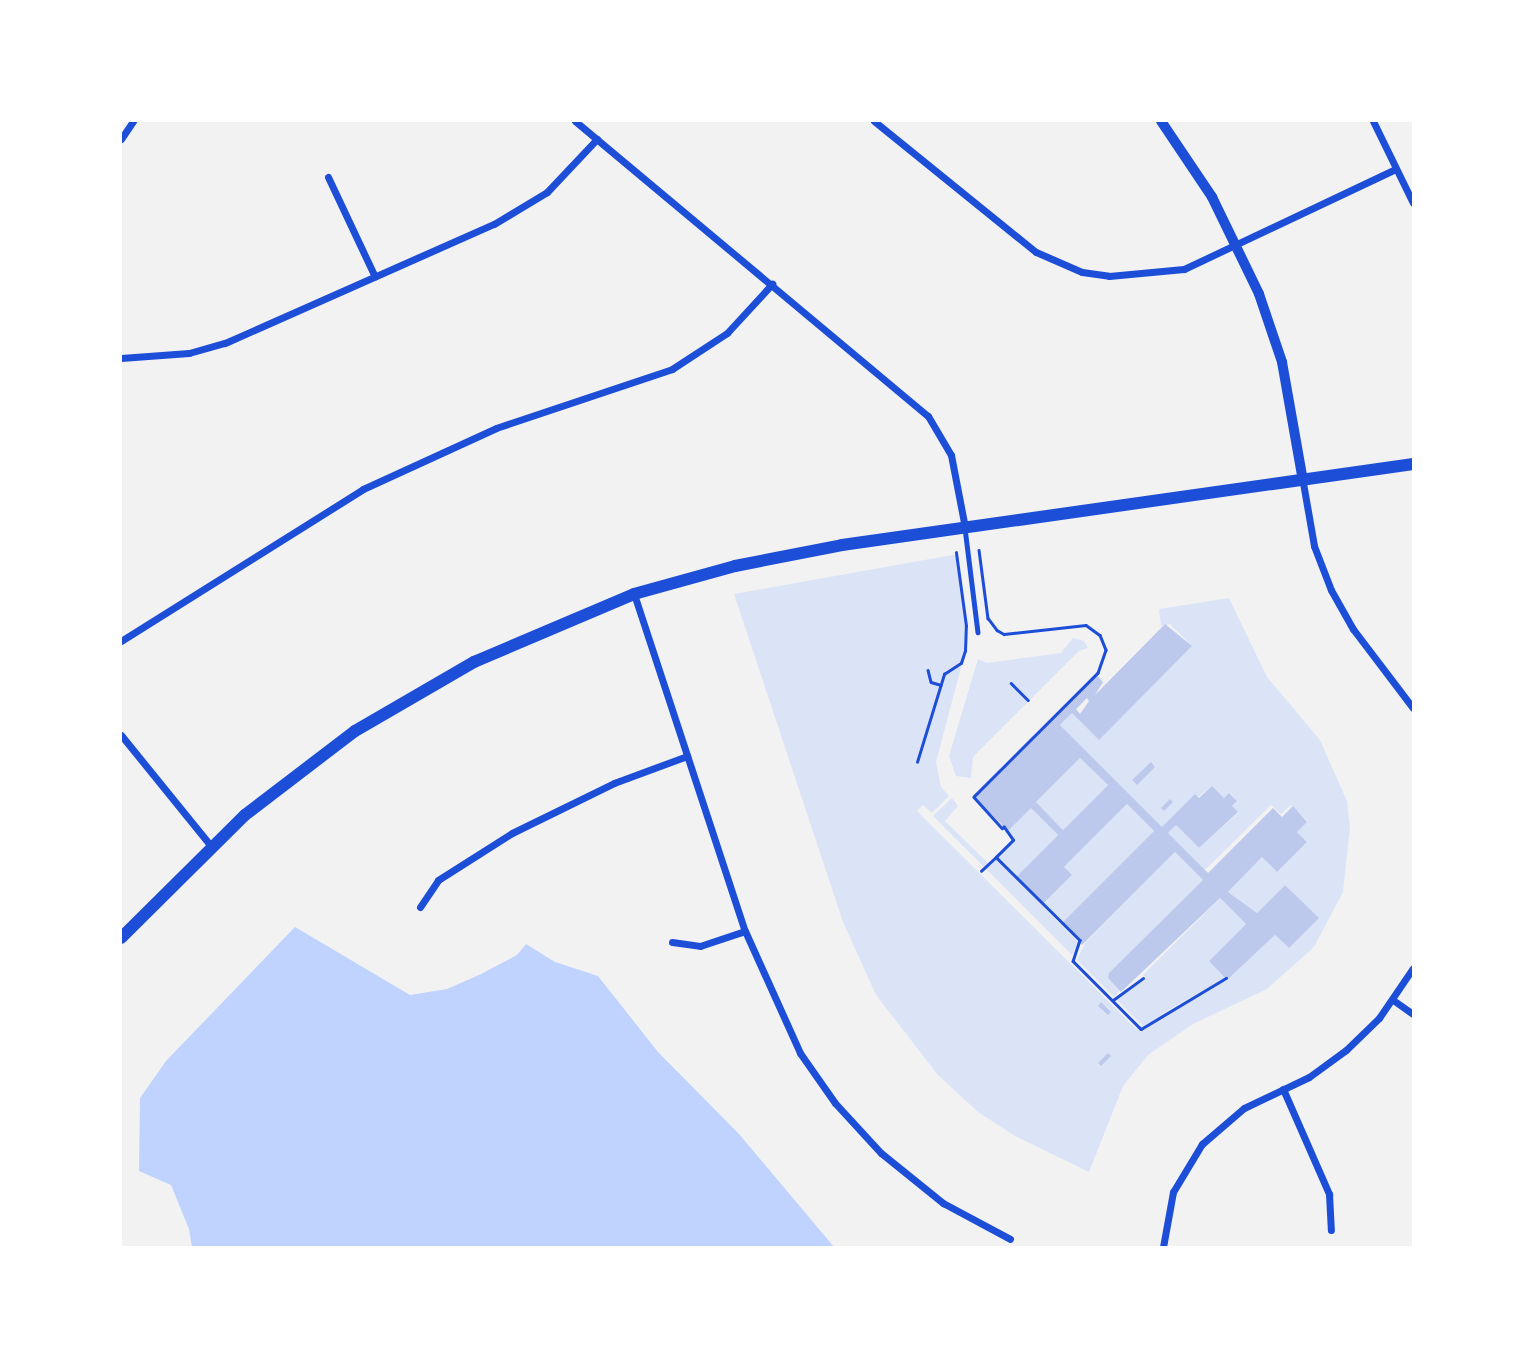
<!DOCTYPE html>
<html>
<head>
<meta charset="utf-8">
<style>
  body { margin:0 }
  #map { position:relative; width:1534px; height:1368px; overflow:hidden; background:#f2f2f2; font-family:Figtree,sans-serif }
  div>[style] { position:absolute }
  .green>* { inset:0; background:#dbe4f7 }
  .water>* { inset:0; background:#bfd3fe }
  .building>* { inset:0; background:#bdc9ec }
  .path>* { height:2.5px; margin:-1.25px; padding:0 1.25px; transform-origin:1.25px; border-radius:1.25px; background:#1d4ed8 }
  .service>* { height:4.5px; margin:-2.25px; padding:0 2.25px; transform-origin:2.25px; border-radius:2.25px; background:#1d4ed8 }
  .minor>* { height:7px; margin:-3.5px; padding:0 3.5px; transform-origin:3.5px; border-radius:3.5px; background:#1d4ed8 }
  .tertiary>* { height:10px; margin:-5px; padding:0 5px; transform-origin:5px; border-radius:5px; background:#1d4ed8 }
  .secondary>* { height:12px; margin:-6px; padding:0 6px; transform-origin:6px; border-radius:6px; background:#1d4ed8 }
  span { translate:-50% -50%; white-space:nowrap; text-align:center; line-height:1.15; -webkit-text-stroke:7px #fff; paint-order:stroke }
  .frame { position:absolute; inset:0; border:122px solid #fff; pointer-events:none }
</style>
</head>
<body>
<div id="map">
  <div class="green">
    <i style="clip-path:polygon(958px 554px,968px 641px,936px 762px,941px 787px,949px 796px,932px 813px,923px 805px,917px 811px,1136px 1029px,1142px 1025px,1116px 999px,1146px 979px,1143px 975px,1220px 898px,1246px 924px,1209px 961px,1225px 978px,1151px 1020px,1227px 980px,1275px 935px,1289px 948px,1318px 918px,1285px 885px,1257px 913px,1228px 892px,1262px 857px,1277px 872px,1307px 842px,1297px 832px,1307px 821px,1291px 805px,1281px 814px,1271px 805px,1205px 870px,1168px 833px,1176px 825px,1199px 848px,1238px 813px,1232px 806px,1237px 801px,1230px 793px,1224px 798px,1212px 786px,1162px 827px,1060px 725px,1072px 713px,1099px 739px,1192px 646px,1170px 624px,1161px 626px,1159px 609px,1229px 598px,1267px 677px,1320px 740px,1347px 801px,1350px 828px,1343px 892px,1314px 947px,1267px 989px,1193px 1024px,1148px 1055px,1123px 1086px,1089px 1172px,1015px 1136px,978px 1112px,938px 1075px,876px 995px,843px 922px,734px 594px)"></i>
    <i style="clip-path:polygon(1073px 638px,1084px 641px,1088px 648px,1079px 651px,973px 757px,971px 778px,956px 776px,949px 756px,978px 659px,987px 663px,1061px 653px)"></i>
    <i style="clip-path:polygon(1080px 758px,1108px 785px,1063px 830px,1036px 802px)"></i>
    <i style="clip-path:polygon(952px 798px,958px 806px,945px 821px,989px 864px,996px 859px,1078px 942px,1072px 955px,933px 816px)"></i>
    <i style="clip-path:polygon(1127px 804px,1154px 831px,1063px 922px,1044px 904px,1071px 876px,1064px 867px)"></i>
    <i style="clip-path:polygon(1031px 808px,1058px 835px,1017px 876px,998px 857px,1015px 840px,1007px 832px)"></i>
    <i style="clip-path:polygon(1175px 852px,1203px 880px,1110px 973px,1108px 978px,1120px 990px,1114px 997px,1077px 960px,1085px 943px)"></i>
  </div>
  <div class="water">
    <i style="clip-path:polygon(295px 927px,410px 995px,447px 989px,479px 975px,517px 955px,526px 944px,555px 962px,598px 976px,658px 1052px,739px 1134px,834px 1247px,192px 1247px,189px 1229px,171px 1185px,139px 1171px,140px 1098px,166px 1061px)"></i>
  </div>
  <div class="building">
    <i style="clip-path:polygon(evenodd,1165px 624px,1192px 646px,1099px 740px,1072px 713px,1060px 725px,1162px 827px,1195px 794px,1199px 798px,1212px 786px,1224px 798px,1229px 793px,1237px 801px,1232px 806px,1238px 812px,1199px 848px,1176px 825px,1168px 833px,1208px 873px,1273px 808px,1282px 817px,1293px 806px,1307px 822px,1297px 832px,1307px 842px,1277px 872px,1262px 857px,1228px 892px,1257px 913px,1285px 885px,1319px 918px,1289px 948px,1275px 935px,1227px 980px,1209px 961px,1246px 924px,1220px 898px,1121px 992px,1108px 978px,1109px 973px,1203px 880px,1175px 852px,1082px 945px,1061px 924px,1154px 831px,1127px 804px,1064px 867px,1072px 875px,1042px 905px,1015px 878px,1058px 835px,1031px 808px,1008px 831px,975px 798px,1097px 675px,1103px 682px,1095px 695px,1165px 624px,1087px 698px,1089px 701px,1080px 714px,1076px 709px,1087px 698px,1165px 624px,1080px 758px,1108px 785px,1063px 830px,1036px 802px,1080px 758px)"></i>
    <i style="clip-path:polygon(1151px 762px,1155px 767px,1137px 785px,1132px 780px)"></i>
    <i style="clip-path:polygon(1170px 799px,1173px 802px,1164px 811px,1161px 808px)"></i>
    <i style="clip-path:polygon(1101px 1002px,1111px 1012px,1108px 1015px,1098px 1006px)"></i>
    <i style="clip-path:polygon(1108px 1053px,1111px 1056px,1101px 1066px,1098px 1063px)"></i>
  </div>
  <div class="path">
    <i style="left:979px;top:550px;width:69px;rotate:82.5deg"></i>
    <i style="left:988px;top:618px;width:15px;rotate:53deg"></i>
    <i style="left:997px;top:630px;width:8px;rotate:30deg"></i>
    <i style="left:1004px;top:634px;width:82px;rotate:-6.3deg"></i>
    <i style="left:1086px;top:625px;width:17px;rotate:36deg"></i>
    <i style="left:1100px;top:635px;width:16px;rotate:68deg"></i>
    <i style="left:1106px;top:650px;width:24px;rotate:109deg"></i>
    <i style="left:1098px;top:673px;width:175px;rotate:135deg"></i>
    <i style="left:974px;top:797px;width:42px;rotate:47.9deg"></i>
    <i style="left:928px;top:670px;width:12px;rotate:76deg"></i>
    <i style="left:931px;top:682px;width:10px;rotate:17deg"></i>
    <i style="left:1011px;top:683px;width:24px;rotate:45deg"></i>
    <i style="left:917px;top:762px;width:92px;rotate:-72.9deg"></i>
    <i style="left:944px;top:674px;width:20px;rotate:-33deg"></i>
    <i style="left:961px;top:663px;width:13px;rotate:-72deg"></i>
    <i style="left:965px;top:651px;width:25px;rotate:-88deg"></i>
    <i style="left:966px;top:626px;width:74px;rotate:-97.8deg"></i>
    <i style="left:996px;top:857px;width:24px;rotate:-45deg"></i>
    <i style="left:1013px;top:840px;width:16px;rotate:-125deg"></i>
    <i style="left:981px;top:871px;width:21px;rotate:-43deg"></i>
    <i style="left:996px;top:857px;width:118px;rotate:44.7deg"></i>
    <i style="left:1080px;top:940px;width:22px;rotate:108deg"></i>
    <i style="left:1073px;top:961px;width:96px;rotate:45deg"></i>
    <i style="left:1141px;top:1029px;width:99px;rotate:-31deg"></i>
    <i style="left:1113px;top:1000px;width:37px;rotate:-36deg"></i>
  </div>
  <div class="service">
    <i style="left:965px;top:528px;width:105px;rotate:82.9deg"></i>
  </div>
  <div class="minor">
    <i style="left:575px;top:121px;width:460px;rotate:39.9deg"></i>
    <i style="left:928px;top:416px;width:45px;rotate:59.5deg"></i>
    <i style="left:951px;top:455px;width:74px;rotate:79.1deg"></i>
    <i style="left:874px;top:121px;width:208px;rotate:39deg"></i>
    <i style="left:1036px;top:252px;width:50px;rotate:23.5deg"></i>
    <i style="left:1082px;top:272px;width:27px;rotate:8deg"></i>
    <i style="left:1109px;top:276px;width:75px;rotate:-5.3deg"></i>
    <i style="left:1184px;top:269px;width:234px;rotate:-25.3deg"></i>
    <i style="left:1373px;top:121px;width:91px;rotate:64deg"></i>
    <i style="left:121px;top:139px;width:22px;rotate:-56deg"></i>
    <i style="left:328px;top:177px;width:110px;rotate:64.8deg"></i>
    <i style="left:121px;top:358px;width:68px;rotate:-4.2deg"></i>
    <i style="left:189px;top:353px;width:37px;rotate:-16deg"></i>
    <i style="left:225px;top:343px;width:294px;rotate:-23.9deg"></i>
    <i style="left:494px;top:224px;width:62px;rotate:-31.1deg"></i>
    <i style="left:547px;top:192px;width:73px;rotate:-46.7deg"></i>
    <i style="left:1302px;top:477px;width:70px;rotate:80.1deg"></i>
    <i style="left:1314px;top:546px;width:47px;rotate:68.9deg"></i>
    <i style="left:1331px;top:590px;width:45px;rotate:60.6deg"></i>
    <i style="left:1353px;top:629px;width:99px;rotate:52.8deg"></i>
    <i style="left:634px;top:594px;width:355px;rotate:71.8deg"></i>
    <i style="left:745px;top:931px;width:134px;rotate:65.7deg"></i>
    <i style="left:800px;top:1053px;width:61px;rotate:55deg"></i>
    <i style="left:835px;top:1103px;width:68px;rotate:47.4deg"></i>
    <i style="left:881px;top:1153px;width:80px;rotate:38.9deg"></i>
    <i style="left:943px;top:1203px;width:76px;rotate:28.2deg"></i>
    <i style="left:121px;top:641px;width:286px;rotate:-32.1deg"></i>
    <i style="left:363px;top:489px;width:146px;rotate:-24.6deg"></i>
    <i style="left:496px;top:428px;width:186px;rotate:-18.5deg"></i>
    <i style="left:672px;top:369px;width:66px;rotate:-33.2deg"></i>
    <i style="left:727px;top:333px;width:67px;rotate:-47.4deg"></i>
    <i style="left:121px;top:735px;width:141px;rotate:51deg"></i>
    <i style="left:420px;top:907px;width:32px;rotate:-56deg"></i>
    <i style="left:438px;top:880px;width:88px;rotate:-32.4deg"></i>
    <i style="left:512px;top:833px;width:114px;rotate:-26.1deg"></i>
    <i style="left:614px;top:783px;width:78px;rotate:-20.3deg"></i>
    <i style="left:672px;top:942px;width:28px;rotate:8deg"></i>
    <i style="left:700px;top:946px;width:47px;rotate:-18.4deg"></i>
    <i style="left:1393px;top:1000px;width:24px;rotate:35deg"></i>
    <i style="left:1283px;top:1089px;width:115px;rotate:66.3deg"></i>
    <i style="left:1329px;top:1194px;width:36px;rotate:87deg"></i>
    <i style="left:1163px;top:1247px;width:56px;rotate:-79.7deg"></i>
    <i style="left:1173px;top:1192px;width:56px;rotate:-58.9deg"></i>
    <i style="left:1202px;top:1144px;width:55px;rotate:-40.6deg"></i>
    <i style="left:1244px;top:1108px;width:72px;rotate:-25.5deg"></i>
    <i style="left:1309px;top:1077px;width:46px;rotate:-36.1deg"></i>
    <i style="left:1346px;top:1050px;width:46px;rotate:-44.1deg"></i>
    <i style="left:1379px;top:1018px;width:60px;rotate:-55.8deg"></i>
  </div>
  <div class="tertiary">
    <i style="left:1161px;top:121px;width:92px;rotate:56.1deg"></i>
    <i style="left:1212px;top:197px;width:108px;rotate:64.1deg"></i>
    <i style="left:1259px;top:294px;width:72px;rotate:71.3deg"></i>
    <i style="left:1282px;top:362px;width:116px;rotate:80deg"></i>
  </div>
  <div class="secondary">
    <i style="left:121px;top:938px;width:175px;rotate:-44.8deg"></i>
    <i style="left:245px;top:815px;width:138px;rotate:-37.4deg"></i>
    <i style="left:355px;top:731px;width:138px;rotate:-30.1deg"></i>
    <i style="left:474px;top:662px;width:174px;rotate:-23deg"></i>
    <i style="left:634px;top:594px;width:105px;rotate:-15.5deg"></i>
    <i style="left:735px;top:566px;width:109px;rotate:-11.1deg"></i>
    <i style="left:842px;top:545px;width:577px;rotate:-8.07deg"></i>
  </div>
  <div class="frame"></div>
</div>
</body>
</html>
